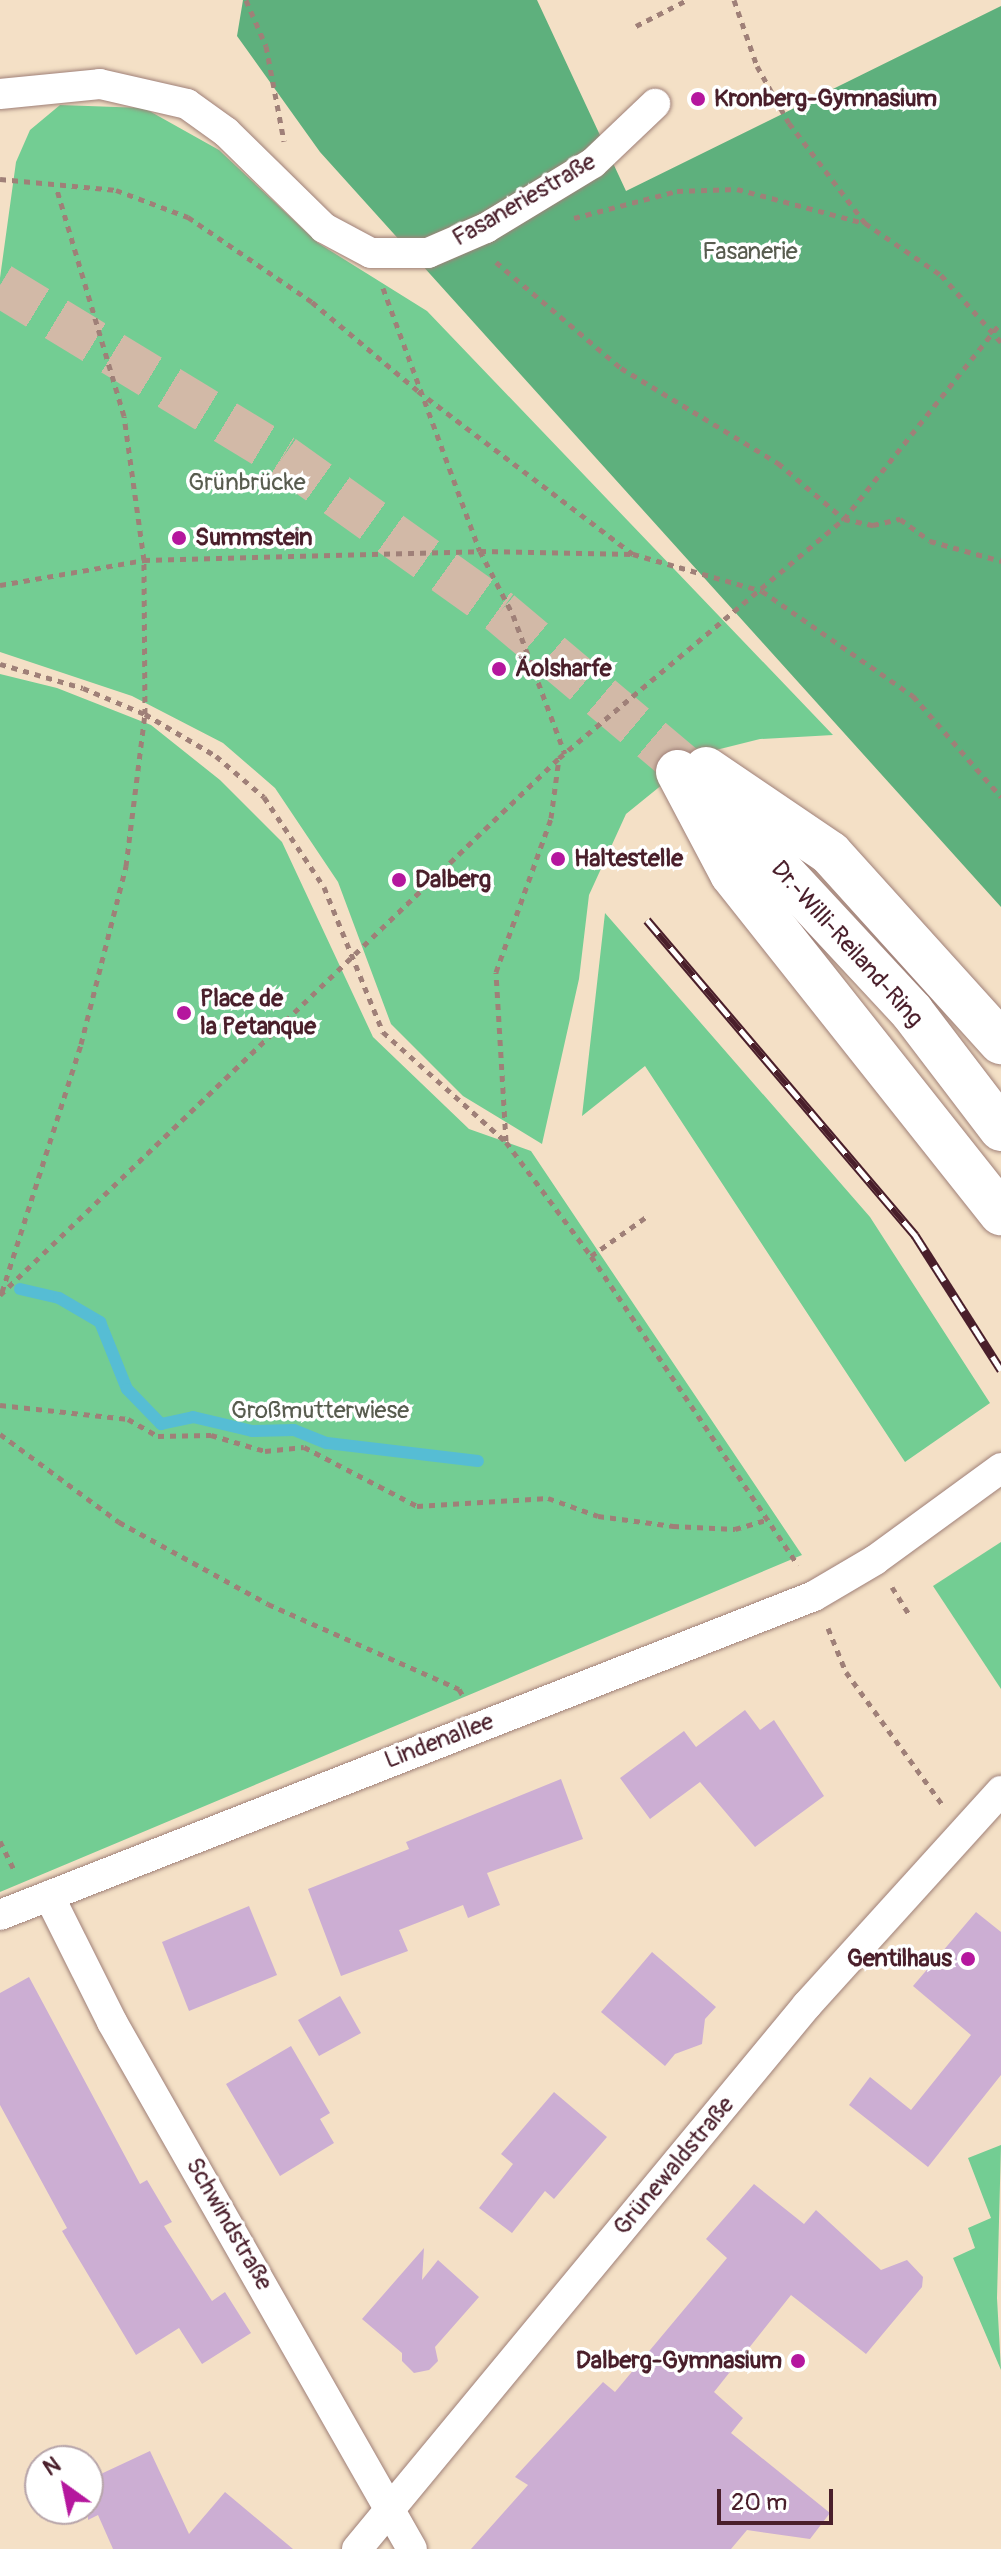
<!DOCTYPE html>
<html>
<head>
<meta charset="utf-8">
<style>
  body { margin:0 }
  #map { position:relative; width:1001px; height:2549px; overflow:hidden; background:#f4e0c6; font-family:Pangolin,sans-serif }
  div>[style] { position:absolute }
  .green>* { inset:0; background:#73cd93 }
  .forest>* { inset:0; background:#5eb07d }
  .stream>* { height:12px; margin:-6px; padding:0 6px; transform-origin:6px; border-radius:6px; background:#56bdd4 }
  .building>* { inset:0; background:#ccaed3 }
  .highway-tunnel>* { height:44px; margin-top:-22px; transform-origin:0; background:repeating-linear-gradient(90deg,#d2b9a7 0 44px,transparent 0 66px) }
  .path>* { height:5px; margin-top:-2.5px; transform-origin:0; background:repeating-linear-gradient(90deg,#9f8078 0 6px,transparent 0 12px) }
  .roads { filter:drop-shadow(0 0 2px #9f8078) drop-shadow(0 0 2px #9f8078) }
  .street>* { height:30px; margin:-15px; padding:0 15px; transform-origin:15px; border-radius:15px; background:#fff }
  .highway>* { height:44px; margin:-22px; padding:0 22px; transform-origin:22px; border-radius:22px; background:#fff }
  .rail>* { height:9px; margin-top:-4.5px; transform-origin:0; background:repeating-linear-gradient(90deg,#fff 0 18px,#4a1f2b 0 36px); box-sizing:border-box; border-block:2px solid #4a1f2b }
  .dots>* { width:22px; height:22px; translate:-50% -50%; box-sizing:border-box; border:4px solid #fff; border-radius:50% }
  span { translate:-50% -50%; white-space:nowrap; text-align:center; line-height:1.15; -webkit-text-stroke:7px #fff; paint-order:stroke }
  .poi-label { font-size:24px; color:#4a1f2b; font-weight:700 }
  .left { translate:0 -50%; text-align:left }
  .right { translate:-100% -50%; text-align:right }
  .street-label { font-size:24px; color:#4a1f2b }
  .park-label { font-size:24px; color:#585c4f }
  .north { position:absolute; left:24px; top:2445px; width:80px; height:80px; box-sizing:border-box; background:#fff; border:2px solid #b7a5aa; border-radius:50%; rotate:327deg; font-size:22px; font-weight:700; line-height:32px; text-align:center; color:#4a1f2b }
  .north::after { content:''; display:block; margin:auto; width:28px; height:36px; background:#b5179e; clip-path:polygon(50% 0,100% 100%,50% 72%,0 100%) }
  .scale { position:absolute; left:717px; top:2489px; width:116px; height:36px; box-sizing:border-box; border:4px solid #4a1f2b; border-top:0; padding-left:10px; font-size:24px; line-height:28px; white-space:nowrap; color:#4a1f2b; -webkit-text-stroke:6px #fff; paint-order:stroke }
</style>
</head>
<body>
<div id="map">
  <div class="green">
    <i style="clip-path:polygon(60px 105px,144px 108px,219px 150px,318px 243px,427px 311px,833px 735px,760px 739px,700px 754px,626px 814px,589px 895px,579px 979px,542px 1144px,463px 1096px,391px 1024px,338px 882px,275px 788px,223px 743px,132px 696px,0 652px,0 278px,16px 162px,30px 130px)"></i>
    <i style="clip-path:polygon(0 674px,57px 688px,151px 725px,220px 780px,282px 842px,373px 1037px,469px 1129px,531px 1151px,802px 1555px,0 1892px)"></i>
    <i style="clip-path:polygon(605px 913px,870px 1217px,990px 1403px,905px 1462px,645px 1066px,582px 1116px)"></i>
    <i style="clip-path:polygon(1001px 1542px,1001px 1689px,933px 1586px)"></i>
    <i style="clip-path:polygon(1001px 2145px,997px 2298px,1001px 2370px,953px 2258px,975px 2248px,968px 2228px,991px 2218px,968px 2158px)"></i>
  </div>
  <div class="forest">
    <i style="clip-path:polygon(243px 0,537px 0,626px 191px,1001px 6px,1001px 907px,320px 152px,237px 36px)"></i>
  </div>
  <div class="stream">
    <i style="left:20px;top:1289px;width:40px;rotate:13deg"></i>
    <i style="left:59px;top:1298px;width:48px;rotate:30.3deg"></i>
    <i style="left:100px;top:1322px;width:72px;rotate:68.1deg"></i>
    <i style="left:127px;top:1389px;width:49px;rotate:45.8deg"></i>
    <i style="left:161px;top:1424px;width:33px;rotate:-12deg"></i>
    <i style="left:193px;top:1417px;width:61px;rotate:13.3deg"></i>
    <i style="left:252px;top:1431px;width:42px;rotate:-1.4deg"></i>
    <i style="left:294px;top:1430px;width:35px;rotate:22deg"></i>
    <i style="left:327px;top:1443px;width:152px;rotate:6.8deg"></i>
  </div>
  <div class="building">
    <i style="clip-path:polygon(745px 1710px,760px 1730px,774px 1720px,824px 1796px,755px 1847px,700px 1782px,650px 1819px,620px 1778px,684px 1731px,696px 1747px)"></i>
    <i style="clip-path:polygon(561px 1779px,583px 1839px,487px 1873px,500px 1905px,468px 1918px,463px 1905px,399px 1930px,408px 1951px,341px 1976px,308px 1889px,409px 1849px,406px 1842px)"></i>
    <i style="clip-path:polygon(249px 1906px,277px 1975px,189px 2011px,162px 1942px)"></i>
    <i style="clip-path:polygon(976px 1912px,1001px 1932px,1001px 2075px,928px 2167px,849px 2105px,870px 2077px,911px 2110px,971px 2035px,913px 1986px)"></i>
    <i style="clip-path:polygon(652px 1952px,716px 2007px,705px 2019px,702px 2044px,675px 2054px,665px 2066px,601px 2012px)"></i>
    <i style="clip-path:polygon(29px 1977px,140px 2184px,147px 2180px,172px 2222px,164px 2226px,212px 2301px,225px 2292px,251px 2333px,202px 2364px,179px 2328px,136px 2355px,62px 2231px,67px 2228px,0 2105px,0 1993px)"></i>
    <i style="clip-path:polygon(340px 1996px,361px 2033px,319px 2056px,298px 2020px)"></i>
    <i style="clip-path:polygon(291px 2046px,330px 2113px,320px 2119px,334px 2143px,280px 2176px,226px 2084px)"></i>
    <i style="clip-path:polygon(554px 2092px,607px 2137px,554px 2199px,545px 2191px,512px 2233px,479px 2208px,513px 2164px,501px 2154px)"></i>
    <i style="clip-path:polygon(754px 2184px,804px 2224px,816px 2210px,881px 2270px,907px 2260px,923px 2277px,922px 2287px,866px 2354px,791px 2295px,714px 2392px,743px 2418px,731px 2433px,830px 2513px,810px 2539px,747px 2530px,731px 2549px,471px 2549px,528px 2485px,515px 2477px,603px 2382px,615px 2392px,727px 2258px,706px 2239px)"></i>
    <i style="clip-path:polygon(424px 2248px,422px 2280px,438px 2260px,479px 2297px,435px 2347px,438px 2361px,429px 2370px,414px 2373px,402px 2361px,402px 2353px,362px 2319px)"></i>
    <i style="clip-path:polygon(150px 2451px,189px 2534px,225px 2492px,293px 2549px,113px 2549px,98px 2515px,88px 2520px,88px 2480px)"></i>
  </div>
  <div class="highway-tunnel">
    <i style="left:0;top:285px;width:331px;rotate:31.3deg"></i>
    <i style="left:283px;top:457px;width:267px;rotate:35.5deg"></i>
    <i style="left:500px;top:612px;width:241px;rotate:40.1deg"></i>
  </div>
  <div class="path">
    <i style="left:246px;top:0;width:50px;rotate:66.5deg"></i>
    <i style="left:266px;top:46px;width:97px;rotate:79.3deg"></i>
    <i style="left:734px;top:0;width:70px;rotate:70.8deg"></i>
    <i style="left:757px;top:66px;width:65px;rotate:60.7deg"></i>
    <i style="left:789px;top:123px;width:126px;rotate:52.8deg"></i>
    <i style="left:865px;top:223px;width:92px;rotate:34.4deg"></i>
    <i style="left:941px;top:275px;width:90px;rotate:48.2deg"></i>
    <i style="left:636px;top:26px;width:57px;rotate:-27deg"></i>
    <i style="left:0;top:179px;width:117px;rotate:5.4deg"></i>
    <i style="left:116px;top:190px;width:77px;rotate:20.6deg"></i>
    <i style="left:188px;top:217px;width:150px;rotate:34.4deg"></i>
    <i style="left:312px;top:302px;width:138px;rotate:40deg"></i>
    <i style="left:418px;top:391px;width:270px;rotate:37.2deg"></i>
    <i style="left:633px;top:554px;width:134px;rotate:16deg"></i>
    <i style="left:762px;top:591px;width:184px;rotate:34.8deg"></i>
    <i style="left:913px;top:696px;width:134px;rotate:48.9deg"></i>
    <i style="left:574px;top:218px;width:106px;rotate:-14.7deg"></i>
    <i style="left:677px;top:191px;width:60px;rotate:-1.9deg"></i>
    <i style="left:737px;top:189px;width:131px;rotate:15deg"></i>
    <i style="left:496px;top:262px;width:164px;rotate:40.3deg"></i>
    <i style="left:621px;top:368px;width:184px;rotate:31.2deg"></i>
    <i style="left:778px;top:463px;width:87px;rotate:40.3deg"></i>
    <i style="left:844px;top:519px;width:30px;rotate:12deg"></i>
    <i style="left:873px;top:525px;width:28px;rotate:-13deg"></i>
    <i style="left:900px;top:519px;width:37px;rotate:36deg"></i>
    <i style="left:930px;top:541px;width:74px;rotate:15.7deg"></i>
    <i style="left:383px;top:288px;width:280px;rotate:69.8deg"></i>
    <i style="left:480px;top:551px;width:72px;rotate:62.7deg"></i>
    <i style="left:513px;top:615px;width:148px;rotate:69.5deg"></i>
    <i style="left:0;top:585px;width:146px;rotate:-9.8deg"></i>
    <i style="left:144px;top:560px;width:336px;rotate:-1.5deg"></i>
    <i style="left:480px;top:551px;width:153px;rotate:1.1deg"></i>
    <i style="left:0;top:664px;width:86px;rotate:16.1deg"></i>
    <i style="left:83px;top:688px;width:67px;rotate:22.8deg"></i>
    <i style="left:145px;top:714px;width:82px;rotate:30.6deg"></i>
    <i style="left:216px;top:756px;width:63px;rotate:40.5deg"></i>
    <i style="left:264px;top:797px;width:108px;rotate:56.3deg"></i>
    <i style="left:324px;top:887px;width:157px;rotate:67.9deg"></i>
    <i style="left:383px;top:1032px;width:165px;rotate:41.8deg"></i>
    <i style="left:506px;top:1142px;width:142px;rotate:53.3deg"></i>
    <i style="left:591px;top:1256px;width:372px;rotate:56.2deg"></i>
    <i style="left:506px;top:1141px;width:169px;rotate:-93.4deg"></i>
    <i style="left:496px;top:972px;width:164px;rotate:-70.3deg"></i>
    <i style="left:551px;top:818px;width:61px;rotate:-82.4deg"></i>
    <i style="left:591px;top:1256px;width:67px;rotate:-35.3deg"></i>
    <i style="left:2px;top:1292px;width:260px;rotate:-72.3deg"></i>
    <i style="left:81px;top:1044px;width:184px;rotate:-75.8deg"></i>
    <i style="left:126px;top:866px;width:153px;rotate:-82.9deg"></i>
    <i style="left:145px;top:714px;width:154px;rotate:-90.4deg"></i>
    <i style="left:144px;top:560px;width:145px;rotate:-97.9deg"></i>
    <i style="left:124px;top:416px;width:239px;rotate:-106.5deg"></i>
    <i style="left:0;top:1295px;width:775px;rotate:-43.85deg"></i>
    <i style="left:559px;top:758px;width:372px;rotate:-40deg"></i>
    <i style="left:844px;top:519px;width:252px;rotate:-51.4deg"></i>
    <i style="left:0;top:1405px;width:129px;rotate:6.2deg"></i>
    <i style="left:128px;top:1419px;width:34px;rotate:30deg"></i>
    <i style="left:158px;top:1436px;width:53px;rotate:-1.1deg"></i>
    <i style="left:211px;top:1435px;width:56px;rotate:16.5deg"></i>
    <i style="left:265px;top:1451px;width:39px;rotate:-6deg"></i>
    <i style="left:304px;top:1447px;width:127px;rotate:27.6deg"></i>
    <i style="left:417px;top:1506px;width:131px;rotate:-3.5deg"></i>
    <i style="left:548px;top:1498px;width:53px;rotate:19.8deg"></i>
    <i style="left:598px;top:1516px;width:76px;rotate:7.6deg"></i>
    <i style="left:673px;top:1526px;width:62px;rotate:2.8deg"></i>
    <i style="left:735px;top:1529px;width:36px;rotate:-16deg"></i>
    <i style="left:0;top:1434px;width:148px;rotate:36.5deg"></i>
    <i style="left:119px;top:1522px;width:170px;rotate:28.8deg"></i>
    <i style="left:268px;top:1604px;width:209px;rotate:24deg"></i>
    <i style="left:459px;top:1689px;width:8px;rotate:60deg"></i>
    <i style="left:892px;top:1587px;width:34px;rotate:58deg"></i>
    <i style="left:828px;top:1628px;width:48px;rotate:67.8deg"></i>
    <i style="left:846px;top:1672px;width:167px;rotate:54deg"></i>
    <i style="left:0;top:1841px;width:34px;rotate:64deg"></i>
  </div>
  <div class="roads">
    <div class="street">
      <i style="left:0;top:94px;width:100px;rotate:-5.7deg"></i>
      <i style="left:100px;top:84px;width:89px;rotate:12.9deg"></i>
      <i style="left:187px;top:104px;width:48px;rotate:35.7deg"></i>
      <i style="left:226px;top:132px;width:137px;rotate:44.4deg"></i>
      <i style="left:324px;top:228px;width:53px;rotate:28deg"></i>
      <i style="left:371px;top:253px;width:57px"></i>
      <i style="left:428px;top:253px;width:63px;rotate:-23.3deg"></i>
      <i style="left:486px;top:228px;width:125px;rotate:-31.3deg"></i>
      <i style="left:593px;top:163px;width:86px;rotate:-43.6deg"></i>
      <i style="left:49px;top:1896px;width:141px;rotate:63.4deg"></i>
      <i style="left:112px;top:2022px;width:606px;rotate:60.35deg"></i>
      <i style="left:0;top:1915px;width:874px;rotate:-21.4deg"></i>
      <i style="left:814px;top:1596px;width:71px;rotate:-30.5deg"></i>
      <i style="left:875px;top:1560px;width:156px;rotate:-36.1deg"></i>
      <i style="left:357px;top:2549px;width:706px;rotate:-50.4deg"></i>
      <i style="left:807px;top:2005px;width:289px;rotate:-47.8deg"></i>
    </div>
    <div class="highway">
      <i style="left:706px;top:769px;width:150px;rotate:34.1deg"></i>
      <i style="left:830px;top:853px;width:255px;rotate:47.9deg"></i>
      <i style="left:678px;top:772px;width:115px;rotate:62.1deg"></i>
      <i style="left:732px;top:874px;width:433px;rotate:51.6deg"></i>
      <i style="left:705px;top:789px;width:304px;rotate:47.1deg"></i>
      <i style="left:912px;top:1012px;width:147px;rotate:52.7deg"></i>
    </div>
  </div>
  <div class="rail">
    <i style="left:647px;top:920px;width:414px;rotate:49.6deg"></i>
    <i style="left:915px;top:1235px;width:160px;rotate:57.5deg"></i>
  </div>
  <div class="dots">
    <i style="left:698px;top:99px;background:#b5179e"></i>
    <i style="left:179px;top:538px;background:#b5179e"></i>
    <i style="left:499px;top:669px;background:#b5179e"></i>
    <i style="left:558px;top:859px;background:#b5179e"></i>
    <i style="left:399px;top:880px;background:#b5179e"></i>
    <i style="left:184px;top:1013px;background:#b5179e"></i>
    <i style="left:968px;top:1959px;background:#b5179e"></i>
    <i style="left:798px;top:2361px;background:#b5179e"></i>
  </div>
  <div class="poi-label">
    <span class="left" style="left:714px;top:99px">Kronberg-Gymnasium</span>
    <span class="left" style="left:195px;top:538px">Summstein</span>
    <span class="left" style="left:515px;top:669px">Äolsharfe</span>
    <span class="left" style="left:574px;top:859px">Haltestelle</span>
    <span class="left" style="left:415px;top:880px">Dalberg</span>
    <span class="left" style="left:200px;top:1013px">Place de<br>la Petanque</span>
    <span class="right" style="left:952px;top:1959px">Gentilhaus</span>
    <span class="right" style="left:782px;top:2361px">Dalberg-Gymnasium</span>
  </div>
  <div class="street-label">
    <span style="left:524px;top:200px;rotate:-30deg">Fasaneriestraße</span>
    <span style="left:847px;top:944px;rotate:48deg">Dr.-Willi-Reiland-Ring</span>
    <span style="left:439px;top:1741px;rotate:-21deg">Lindenallee</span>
    <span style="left:674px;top:2166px;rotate:-50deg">Grünewaldstraße</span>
    <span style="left:229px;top:2224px;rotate:60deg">Schwindstraße</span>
  </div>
  <div class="park-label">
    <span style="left:750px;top:252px">Fasanerie</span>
    <span style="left:247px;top:483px">Grünbrücke</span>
    <span style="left:320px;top:1411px">Großmutterwiese</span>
  </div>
  <div class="north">N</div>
  <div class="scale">20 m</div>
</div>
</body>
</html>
